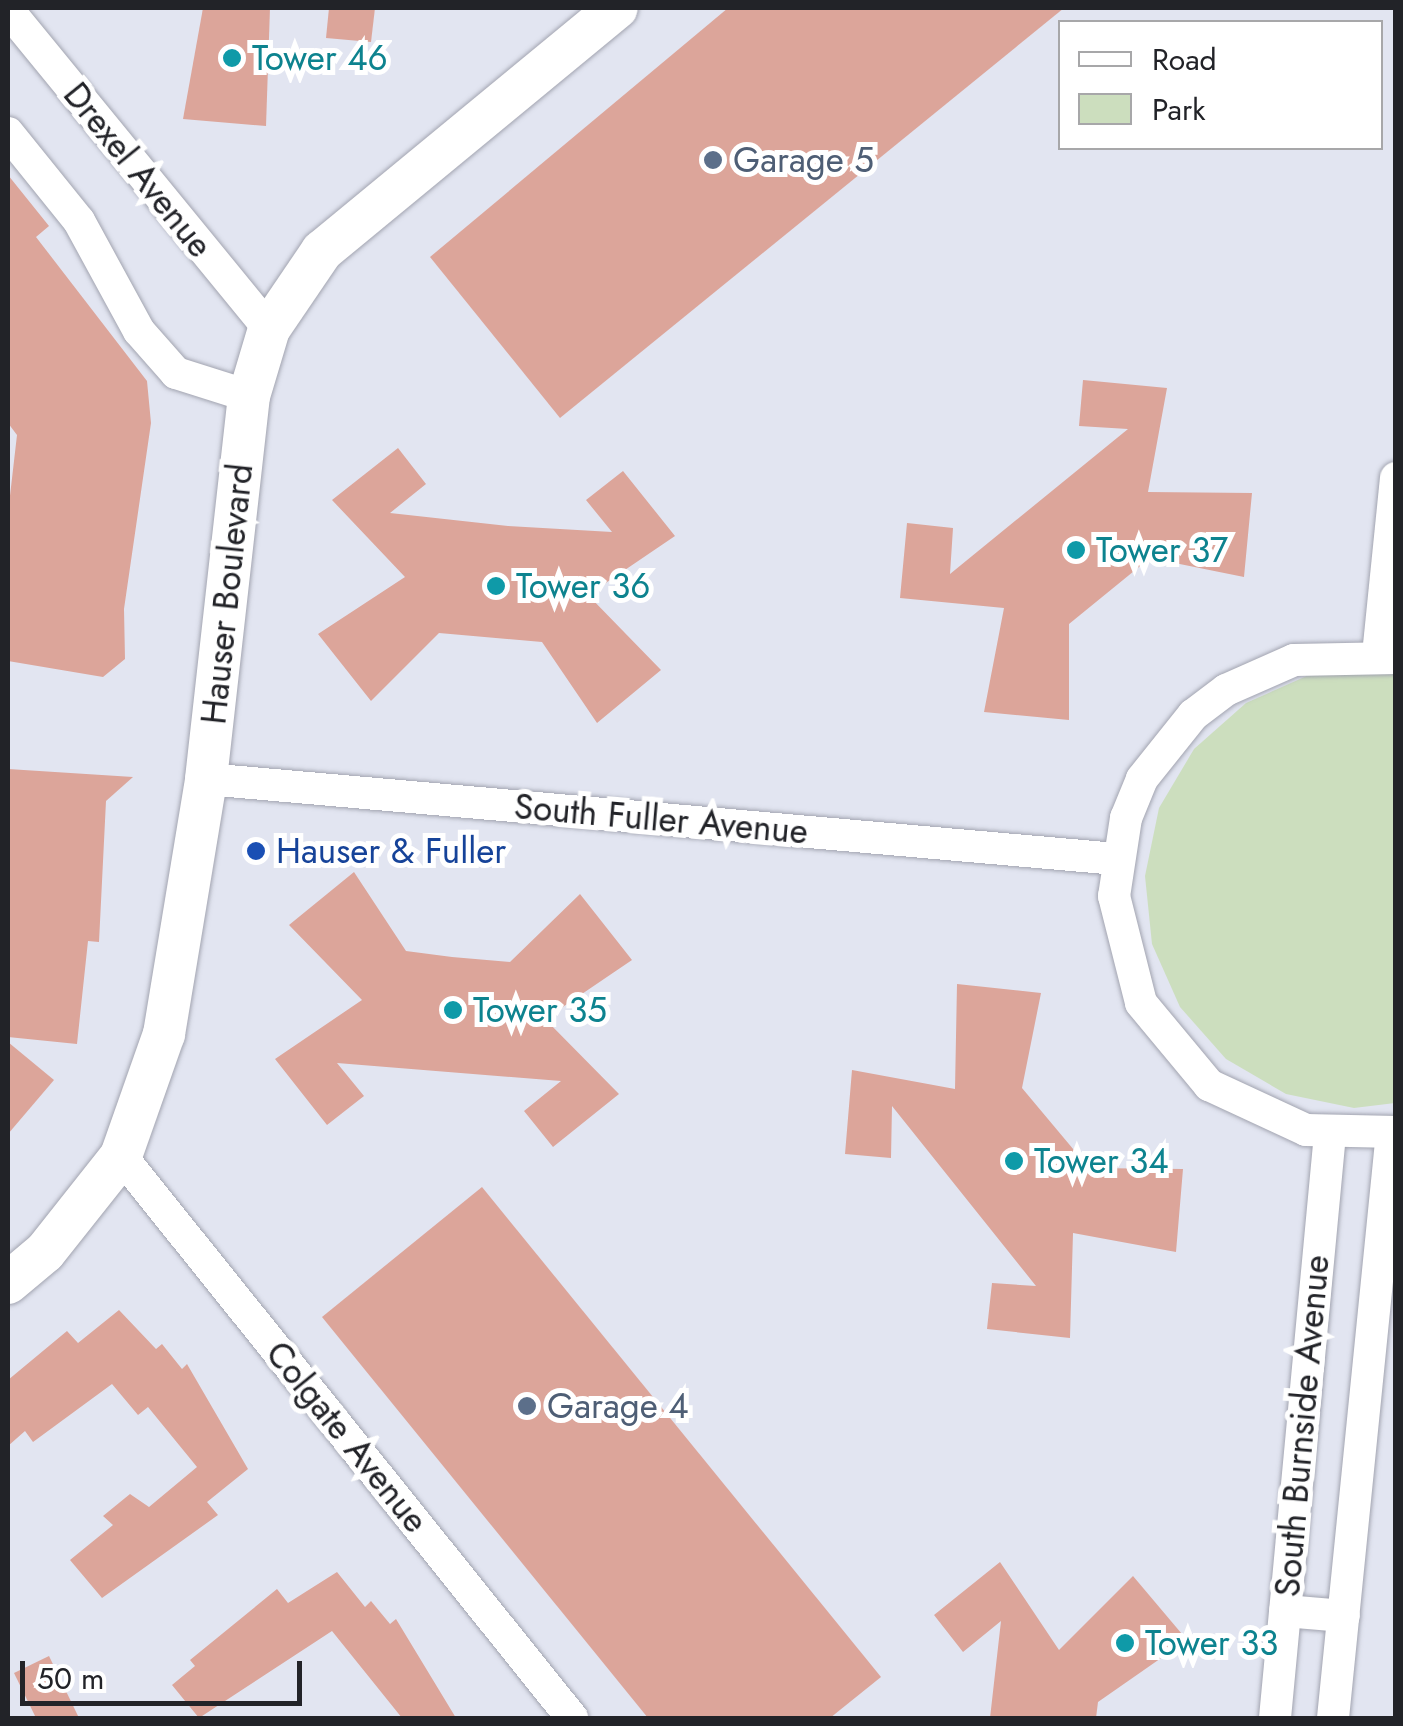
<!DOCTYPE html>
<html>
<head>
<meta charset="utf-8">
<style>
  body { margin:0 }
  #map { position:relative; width:1403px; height:1726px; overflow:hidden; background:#e2e5f1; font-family:Jost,sans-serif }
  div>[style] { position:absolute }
  .green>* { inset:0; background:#ccdebe }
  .building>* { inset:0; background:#dca59a }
  .roads { filter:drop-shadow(0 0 2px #a2a4b0) drop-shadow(0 0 2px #a2a4b0) }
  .minor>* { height:32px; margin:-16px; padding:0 16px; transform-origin:16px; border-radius:16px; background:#fff }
  .tertiary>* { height:42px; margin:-21px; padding:0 21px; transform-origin:21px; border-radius:21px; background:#fff }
  .dots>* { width:28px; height:28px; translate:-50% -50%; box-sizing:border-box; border:5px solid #fff; border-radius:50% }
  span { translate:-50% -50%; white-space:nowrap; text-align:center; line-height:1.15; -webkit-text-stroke:10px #fff; paint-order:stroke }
  .culture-label { font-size:35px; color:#0d838f }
  .left { translate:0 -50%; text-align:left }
  .service-label { font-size:35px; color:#4e5e75 }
  .street-label { font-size:35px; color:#222328 }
  .transit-label { font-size:35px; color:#164399 }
  .frame { position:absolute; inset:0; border:10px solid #222328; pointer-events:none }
  .legend { position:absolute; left:1058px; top:20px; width:325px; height:130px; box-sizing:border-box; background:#fff; border:2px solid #a7a7a9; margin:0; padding:12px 18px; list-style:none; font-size:30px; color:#222328 }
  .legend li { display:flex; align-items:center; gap:20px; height:50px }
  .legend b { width:50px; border:2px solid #a7a7a9 }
  .scale { position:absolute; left:20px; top:1661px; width:282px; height:45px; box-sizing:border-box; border:5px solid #222328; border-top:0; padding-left:12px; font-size:30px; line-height:35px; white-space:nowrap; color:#222328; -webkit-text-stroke:8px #fff; paint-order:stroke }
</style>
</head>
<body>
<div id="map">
  <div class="green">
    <i style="clip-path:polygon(1395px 673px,1395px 1103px,1354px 1108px,1286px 1094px,1226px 1059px,1180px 1007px,1152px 944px,1145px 876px,1159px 808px,1194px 749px,1246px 703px,1309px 675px)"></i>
  </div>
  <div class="building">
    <i style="clip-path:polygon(203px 8px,270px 8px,266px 126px,183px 119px)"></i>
    <i style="clip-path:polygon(329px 8px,375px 8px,371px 42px,326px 38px)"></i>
    <i style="clip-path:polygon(728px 8px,1064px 8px,560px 418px,430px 257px)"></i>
    <i style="clip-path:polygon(8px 175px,49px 226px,36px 237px,147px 381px,151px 423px,124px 609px,125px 659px,103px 677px,8px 661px,8px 513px,17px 435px,8px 423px)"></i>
    <i style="clip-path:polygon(1083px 380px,1167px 388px,1148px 492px,1252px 493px,1244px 577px,1150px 558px,1069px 624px,1069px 720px,984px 712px,1004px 608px,900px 598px,907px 523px,953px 528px,950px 574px,1128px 429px,1079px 426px)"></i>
    <i style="clip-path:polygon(398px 448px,426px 484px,390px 513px,508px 526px,612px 532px,586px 500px,623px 471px,675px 536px,588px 595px,661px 670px,597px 723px,542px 642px,439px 633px,371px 701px,318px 634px,405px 577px,332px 500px)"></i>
    <i style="clip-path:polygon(8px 769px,133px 777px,106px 801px,99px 942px,88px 941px,77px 1044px,8px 1037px)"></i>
    <i style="clip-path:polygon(354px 872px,406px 951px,452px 957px,510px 962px,580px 894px,632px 960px,545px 1019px,619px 1094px,553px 1147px,524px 1111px,561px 1081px,337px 1063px,364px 1096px,327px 1125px,275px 1059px,362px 1000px,289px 925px)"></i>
    <i style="clip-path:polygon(957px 984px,1041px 993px,1022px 1088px,1089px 1168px,1183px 1169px,1176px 1252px,1073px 1233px,1070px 1338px,987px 1329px,992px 1283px,1036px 1286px,892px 1106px,891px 1158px,845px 1154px,852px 1070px,955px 1089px)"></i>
    <i style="clip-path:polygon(8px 1042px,54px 1080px,8px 1134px)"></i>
    <i style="clip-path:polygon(482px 1187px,881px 1677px,830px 1718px,648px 1718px,322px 1317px)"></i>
    <i style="clip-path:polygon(119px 1310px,156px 1349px,162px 1344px,182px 1369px,187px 1364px,248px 1469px,207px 1502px,218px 1515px,102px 1598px,70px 1560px,113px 1525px,103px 1516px,130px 1494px,149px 1507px,197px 1467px,148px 1407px,138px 1415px,112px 1384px,33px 1442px,25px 1431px,8px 1446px,8px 1380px,67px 1331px,78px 1343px)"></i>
    <i style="clip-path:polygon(1000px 1562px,1059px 1650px,1133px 1576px,1187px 1640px,1098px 1702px,1096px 1718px,990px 1718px,1001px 1621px,963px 1652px,934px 1615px)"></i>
    <i style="clip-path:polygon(337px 1572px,365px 1607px,371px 1601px,390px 1624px,396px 1619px,456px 1718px,402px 1718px,332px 1631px,199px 1718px,172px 1685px,195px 1666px,190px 1660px,277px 1589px,288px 1603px)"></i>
    <i style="clip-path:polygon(49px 1656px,79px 1718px,36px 1718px,14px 1673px)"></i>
  </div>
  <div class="roads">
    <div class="minor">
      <i style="left:8px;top:10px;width:412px;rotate:50.7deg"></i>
      <i style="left:8px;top:133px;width:113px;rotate:51.1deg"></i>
      <i style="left:79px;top:221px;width:125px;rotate:61.4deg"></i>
      <i style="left:139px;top:331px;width:56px;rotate:48.6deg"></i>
      <i style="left:176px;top:373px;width:77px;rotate:17.5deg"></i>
      <i style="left:1378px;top:655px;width:178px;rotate:-84.2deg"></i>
      <i style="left:1396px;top:658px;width:102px;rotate:178.9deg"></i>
      <i style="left:1294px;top:660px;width:74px;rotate:156.2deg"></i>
      <i style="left:1226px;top:690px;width:41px;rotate:142.9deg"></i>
      <i style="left:1193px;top:715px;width:82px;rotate:128.6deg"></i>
      <i style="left:1142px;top:779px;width:42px;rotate:112.3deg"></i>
      <i style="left:1126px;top:818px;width:79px;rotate:98.7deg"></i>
      <i style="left:1114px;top:896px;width:110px;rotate:75.8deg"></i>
      <i style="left:1141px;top:1003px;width:107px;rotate:50.3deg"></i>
      <i style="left:1209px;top:1085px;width:107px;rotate:24.9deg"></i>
      <i style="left:1306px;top:1130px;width:90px;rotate:1.3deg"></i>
      <i style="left:206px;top:779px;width:915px;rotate:5.02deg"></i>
      <i style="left:121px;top:1156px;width:721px;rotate:51.25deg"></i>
      <i style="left:1285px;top:1611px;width:59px;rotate:4.8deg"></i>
      <i style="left:1275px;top:1718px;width:587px;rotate:-84.62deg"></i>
      <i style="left:1333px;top:1718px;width:589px;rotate:-84.25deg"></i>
    </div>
    <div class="tertiary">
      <i style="left:8px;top:1283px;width:48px;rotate:-40deg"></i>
      <i style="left:45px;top:1252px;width:122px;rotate:-51.6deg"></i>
      <i style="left:121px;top:1156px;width:129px;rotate:-70.6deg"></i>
      <i style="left:164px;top:1034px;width:258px;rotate:-80.6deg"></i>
      <i style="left:206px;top:779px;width:385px;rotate:-83.6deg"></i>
      <i style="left:249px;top:396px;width:70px;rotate:-73.4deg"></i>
      <i style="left:269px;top:329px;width:94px;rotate:-55.8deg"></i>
      <i style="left:322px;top:251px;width:382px;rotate:-39.5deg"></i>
    </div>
  </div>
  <div class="dots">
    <i style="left:232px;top:58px;background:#0f9aa8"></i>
    <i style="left:713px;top:160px;background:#5c6f8a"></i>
    <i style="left:1076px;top:550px;background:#0f9aa8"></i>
    <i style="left:496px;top:586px;background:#0f9aa8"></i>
    <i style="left:256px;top:851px;background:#1a4fb4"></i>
    <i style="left:453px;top:1010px;background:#0f9aa8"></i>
    <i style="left:1014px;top:1161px;background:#0f9aa8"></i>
    <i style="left:527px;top:1406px;background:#5c6f8a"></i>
    <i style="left:1125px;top:1643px;background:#0f9aa8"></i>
  </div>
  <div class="culture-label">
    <span class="left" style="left:252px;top:58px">Tower 46</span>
    <span class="left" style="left:1096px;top:550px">Tower 37</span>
    <span class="left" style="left:516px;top:586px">Tower 36</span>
    <span class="left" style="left:473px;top:1010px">Tower 35</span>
    <span class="left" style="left:1034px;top:1161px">Tower 34</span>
    <span class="left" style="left:1145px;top:1643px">Tower 33</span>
  </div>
  <div class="service-label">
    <span class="left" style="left:733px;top:160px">Garage 5</span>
    <span class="left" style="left:547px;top:1406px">Garage 4</span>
  </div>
  <div class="street-label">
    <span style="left:138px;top:170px;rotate:51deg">Drexel Avenue</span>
    <span style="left:227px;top:594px;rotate:-84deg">Hauser Boulevard</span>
    <span style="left:661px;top:819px;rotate:5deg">South Fuller Avenue</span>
    <span style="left:1302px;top:1426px;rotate:-85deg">South Burnside Avenue</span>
    <span style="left:347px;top:1437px;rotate:51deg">Colgate Avenue</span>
  </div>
  <div class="transit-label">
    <span class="left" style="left:276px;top:851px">Hauser &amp; Fuller</span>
  </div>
  <div class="frame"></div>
  <ul class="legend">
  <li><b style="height:12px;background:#fff"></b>Road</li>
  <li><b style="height:28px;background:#ccdebe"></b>Park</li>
  </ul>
  <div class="scale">50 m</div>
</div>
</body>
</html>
